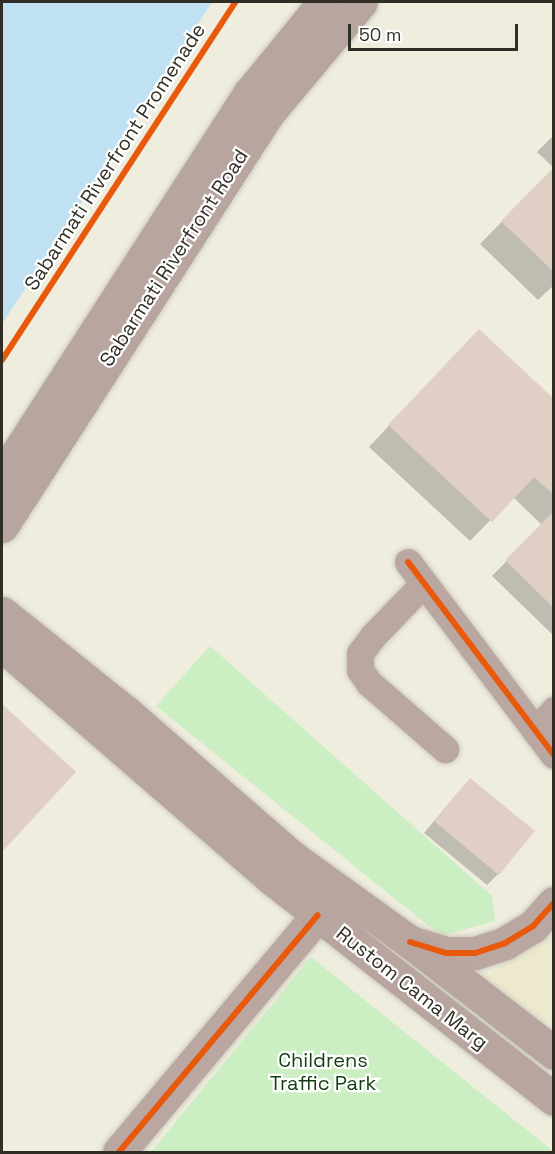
<!DOCTYPE html>
<html>
<head>
<meta charset="utf-8">
<style>
  body { margin:0 }
  #map { position:relative; width:555px; height:1154px; overflow:hidden; background:#efedde; font-family:"Space Grotesk",sans-serif }
  div>[style] { position:absolute }
  .built>* { inset:0; background:#ede9cf }
  .green>* { inset:0; background:#cceec3 }
  .water>* { inset:0; background:#c0e1f2 }
  .shadow>* { inset:0; background:#0003 }
  .building>* { inset:0; background:#e1cfc5 }
  .roads { filter:drop-shadow(0 0 2px #cbcabe) drop-shadow(0 0 2px #cbcabe) }
  .minor>* { height:27px; margin:-13.5px; padding:0 13.5px; transform-origin:13.5px; border-radius:13.5px; background:#baa7a2 }
  .tertiary>* { height:33px; margin:-16.5px; padding:0 16.5px; transform-origin:16.5px; border-radius:16.5px; background:#baa7a2 }
  .secondary>* { height:33px; margin:-16.5px; padding:0 16.5px; transform-origin:16.5px; border-radius:16.5px; background:#b8a59f }
  .cycleway>* { height:6px; margin:-3px; padding:0 3px; transform-origin:3px; border-radius:3px; background:#e8590c }
  span { translate:-50% -50%; white-space:nowrap; text-align:center; line-height:1.15; -webkit-text-stroke:4.5px #fff; paint-order:stroke }
  .street-label { font-size:20px; color:#312f25 }
  .park-label { font-size:20px; color:#123d13 }
  .frame { position:absolute; inset:0; border:3px solid #312f25; pointer-events:none }
  .scale { position:absolute; left:348px; top:24px; width:170px; height:27px; box-sizing:border-box; border:3px solid #312f25; border-top:0; padding-left:8px; font-size:18px; line-height:21px; white-space:nowrap; color:#312f25; -webkit-text-stroke:4px #fff; paint-order:stroke }
</style>
</head>
<body>
<div id="map">
  <div class="built">
    <i style="clip-path:polygon(553px 933px,553px 1025px,538px 1018px,481px 980px,545px 934px)"></i>
  </div>
  <div class="green">
    <i style="clip-path:polygon(210px 646px,492px 896px,495px 921px,441px 936px,156px 706px)"></i>
    <i style="clip-path:polygon(311px 957px,553px 1151px,553px 1152px,151px 1152px)"></i>
  </div>
  <div class="water">
    <i style="clip-path:polygon(2px 2px,212px 2px,2px 324px)"></i>
  </div>
  <div class="shadow">
    <i style="clip-path:polygon(554px 135px,554px 168px,537px 152px)"></i>
    <i style="clip-path:polygon(554px 168px,554px 285px,538px 300px,480px 244px)"></i>
    <i style="clip-path:polygon(458px 352px,554px 401px,554px 636px,492px 576px,542px 525px,513px 497px,470px 541px,369px 447px)"></i>
    <i style="clip-path:polygon(2px 706px,74px 772px,2px 850px)"></i>
    <i style="clip-path:polygon(459px 791px,498px 874px,487px 885px,424px 833px)"></i>
  </div>
  <div class="building">
    <i style="clip-path:polygon(554px 167px,554px 272px,501px 221px)"></i>
    <i style="clip-path:polygon(479px 329px,554px 399px,554px 495px,534px 477px,492px 522px,388px 425px)"></i>
    <i style="clip-path:polygon(554px 511px,554px 608px,505px 560px)"></i>
    <i style="clip-path:polygon(2px 704px,76px 772px,2px 852px)"></i>
    <i style="clip-path:polygon(470px 778px,535px 831px,499px 875px,434px 821px)"></i>
  </div>
  <div class="roads">
    <div class="minor">
      <i style="left:408px;top:562px;width:242px;rotate:52.9deg"></i>
      <i style="left:423px;top:584px;width:72px;rotate:133.9deg"></i>
      <i style="left:373px;top:636px;width:21px;rotate:127deg"></i>
      <i style="left:360px;top:653px;width:17px;rotate:90deg"></i>
      <i style="left:360px;top:670px;width:16px;rotate:55deg"></i>
      <i style="left:369px;top:683px;width:101px;rotate:41deg"></i>
      <i style="left:535px;top:730px;width:28px;rotate:-46deg"></i>
    </div>
    <div class="tertiary">
      <i style="left:410px;top:942px;width:38px;rotate:17deg"></i>
      <i style="left:446px;top:953px;width:29px"></i>
      <i style="left:475px;top:953px;width:32px;rotate:-18deg"></i>
      <i style="left:505px;top:943px;width:33px;rotate:-31deg"></i>
      <i style="left:533px;top:926px;width:31px;rotate:-48deg"></i>
      <i style="left:119px;top:1152px;width:309px;rotate:-50deg"></i>
    </div>
    <div class="secondary">
      <i style="left:2px;top:477px;width:456px;rotate:-57.2deg"></i>
      <i style="left:249px;top:94px;width:119px;rotate:-50.8deg"></i>
      <i style="left:2px;top:526px;width:493px;rotate:-57.2deg"></i>
      <i style="left:269px;top:112px;width:143px;rotate:-50.1deg"></i>
      <i style="left:2px;top:613px;width:160px;rotate:38.7deg"></i>
      <i style="left:127px;top:713px;width:219px;rotate:41.1deg"></i>
      <i style="left:292px;top:857px;width:145px;rotate:35.8deg"></i>
      <i style="left:410px;top:942px;width:182px;rotate:37.6deg"></i>
      <i style="left:2px;top:645px;width:356px;rotate:40.9deg"></i>
      <i style="left:271px;top:878px;width:359px;rotate:38deg"></i>
    </div>
  </div>
  <div class="cycleway">
    <i style="left:2px;top:360px;width:427px;rotate:-56.9deg"></i>
    <i style="left:408px;top:562px;width:242px;rotate:52.9deg"></i>
    <i style="left:410px;top:942px;width:38px;rotate:17deg"></i>
    <i style="left:446px;top:953px;width:29px"></i>
    <i style="left:475px;top:953px;width:32px;rotate:-18deg"></i>
    <i style="left:505px;top:943px;width:33px;rotate:-31deg"></i>
    <i style="left:533px;top:926px;width:31px;rotate:-48deg"></i>
    <i style="left:119px;top:1152px;width:309px;rotate:-50deg"></i>
  </div>
  <div class="street-label">
    <span style="left:115px;top:157px;rotate:-57deg">Sabarmati Riverfront Promenade</span>
    <span style="left:174px;top:258px;rotate:-57deg">Sabarmati Riverfront Road</span>
    <span style="left:412px;top:988px;rotate:38deg">Rustom Cama Marg</span>
  </div>
  <div class="park-label">
    <span style="left:323px;top:1072px">Childrens<br>Traffic Park</span>
  </div>
  <div class="frame"></div>
  <div class="scale">50 m</div>
</div>
</body>
</html>
